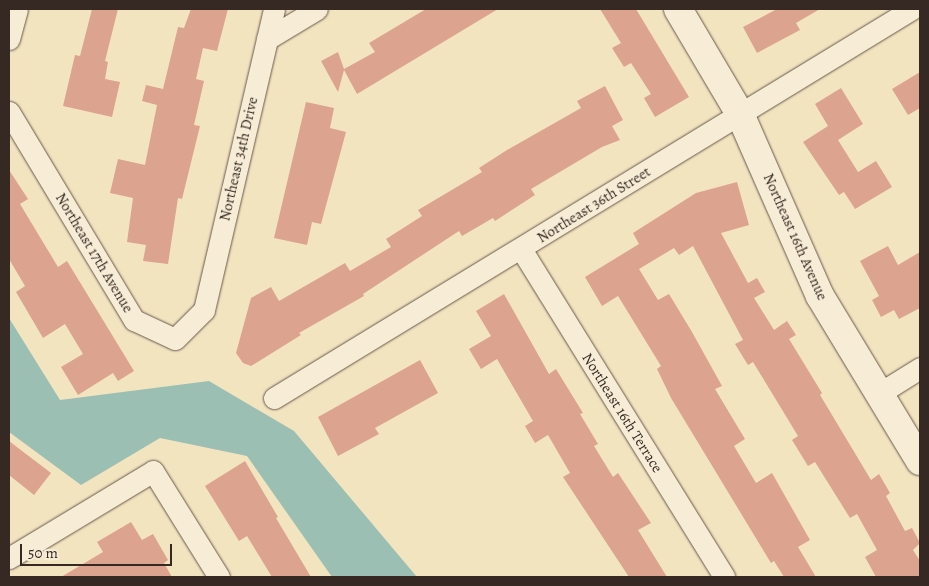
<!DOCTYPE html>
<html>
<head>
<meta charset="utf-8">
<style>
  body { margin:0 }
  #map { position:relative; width:929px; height:586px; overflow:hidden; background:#f3e4c0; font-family:Alegreya,serif }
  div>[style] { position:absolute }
  .water>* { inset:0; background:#9bbfb2 }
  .building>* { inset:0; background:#dca38f }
  .roads { filter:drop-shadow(0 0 1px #65584b) drop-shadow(0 0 1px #65584b) }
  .street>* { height:21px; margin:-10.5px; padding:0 10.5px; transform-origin:10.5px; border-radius:10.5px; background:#f7edd6 }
  .secondary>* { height:28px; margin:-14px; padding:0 14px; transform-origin:14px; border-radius:14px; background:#f7edd6 }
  span { translate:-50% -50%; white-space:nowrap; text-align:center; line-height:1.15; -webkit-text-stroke:4.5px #f7edd6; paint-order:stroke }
  .street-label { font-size:15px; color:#362924 }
  .frame { position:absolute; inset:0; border:10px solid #362924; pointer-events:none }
  .scale { position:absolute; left:20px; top:544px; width:152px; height:22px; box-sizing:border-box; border:2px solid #362924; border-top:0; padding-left:6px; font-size:15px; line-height:18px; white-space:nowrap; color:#362924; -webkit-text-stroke:4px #f7edd6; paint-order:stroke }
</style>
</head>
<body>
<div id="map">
  <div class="water">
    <i style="clip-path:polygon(9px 318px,60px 400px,209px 381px,294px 431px,417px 577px,332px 577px,247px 456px,160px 438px,81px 485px,9px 432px)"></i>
  </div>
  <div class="building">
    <i style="clip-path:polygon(92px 9px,118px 9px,105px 61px,108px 62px,105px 79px,120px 82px,112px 117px,63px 106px,75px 55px,80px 56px)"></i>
    <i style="clip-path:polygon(191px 9px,228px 9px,217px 51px,203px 48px,196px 79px,204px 81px,194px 125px,200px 126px,182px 199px,178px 198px,168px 264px,143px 261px,146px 245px,127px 242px,133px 198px,110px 193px,118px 159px,145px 165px,157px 105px,142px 101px,146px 85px,163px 89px,178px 27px,184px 28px)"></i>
    <i style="clip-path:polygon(426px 9px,498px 9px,357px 94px,344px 70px,338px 92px,321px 61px,338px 52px,344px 69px,375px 52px,369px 43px)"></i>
    <i style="clip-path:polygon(600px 9px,636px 9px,689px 97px,655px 117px,644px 98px,651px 94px,631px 63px,624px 67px,612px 48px,621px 43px)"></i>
    <i style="clip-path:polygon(777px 9px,820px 9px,796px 23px,800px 30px,757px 53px,743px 27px)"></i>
    <i style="clip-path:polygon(920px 72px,920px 108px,908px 115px,892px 89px)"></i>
    <i style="clip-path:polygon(605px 86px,623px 120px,612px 126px,620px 140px,602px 147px,531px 189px,535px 195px,495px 221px,493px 218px,462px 236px,459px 231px,363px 294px,364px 296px,299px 333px,301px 335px,251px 366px,243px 363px,236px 353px,251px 298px,271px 287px,279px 301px,345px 263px,350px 271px,391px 247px,386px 239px,422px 216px,418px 210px,482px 172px,479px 168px,507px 150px,581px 108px,577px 101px)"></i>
    <i style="clip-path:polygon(841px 88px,863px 124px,838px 140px,858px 172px,876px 161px,892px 187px,855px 209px,844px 192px,839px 195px,803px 142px,828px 126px,815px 104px)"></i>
    <i style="clip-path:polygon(306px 102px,334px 108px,330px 128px,346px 132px,321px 224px,312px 222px,307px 245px,274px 238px)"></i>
    <i style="clip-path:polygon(9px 170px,28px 199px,20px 204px,58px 267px,67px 261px,134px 371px,118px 381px,113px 373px,78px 395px,61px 367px,83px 354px,65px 324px,43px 338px,16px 292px,25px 286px,9px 259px)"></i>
    <i style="clip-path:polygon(737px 182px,749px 225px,721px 233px,748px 283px,757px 278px,765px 292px,754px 298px,774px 330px,787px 321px,796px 335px,789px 339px,822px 393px,820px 395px,871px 480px,879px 474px,890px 493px,886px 496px,905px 531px,912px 528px,920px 543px,913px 550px,920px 561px,920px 577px,876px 577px,865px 557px,877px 550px,857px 514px,850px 518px,815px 462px,808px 466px,792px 440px,798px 436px,753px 362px,748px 365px,735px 344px,743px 340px,693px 246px,679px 255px,674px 248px,639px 269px,658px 300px,669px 294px,692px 332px,722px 386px,715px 389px,745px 439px,734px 446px,756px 483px,772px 473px,810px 540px,798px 547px,816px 577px,784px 577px,774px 561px,771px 563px,671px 398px,657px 369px,661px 366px,618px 296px,602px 306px,585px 277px,639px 244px,633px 233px,696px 193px)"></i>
    <i style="clip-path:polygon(888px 246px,898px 265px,920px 252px,920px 308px,899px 319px,894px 310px,881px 317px,872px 300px,879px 296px,860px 261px)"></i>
    <i style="clip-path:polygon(504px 294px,549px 374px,556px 369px,583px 413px,580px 414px,598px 444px,594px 446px,613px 477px,618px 473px,651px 523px,638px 530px,667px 577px,629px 577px,563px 477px,570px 473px,548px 435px,535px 443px,525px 426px,533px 421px,497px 359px,481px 369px,469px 349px,491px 336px,476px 311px)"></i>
    <i style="clip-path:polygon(420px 360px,438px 393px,375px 428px,379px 434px,338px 456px,318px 417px)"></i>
    <i style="clip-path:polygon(9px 441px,51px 473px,34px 495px,9px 475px)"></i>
    <i style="clip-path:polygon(245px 461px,278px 517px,276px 518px,311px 577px,272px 577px,247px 536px,239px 541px,205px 486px)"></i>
    <i style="clip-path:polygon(131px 522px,142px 540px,153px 534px,168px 560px,164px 563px,172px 577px,61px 577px,103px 552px,97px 542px)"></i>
  </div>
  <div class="roads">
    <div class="street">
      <i style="left:9px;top:39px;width:31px;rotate:-75deg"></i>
      <i style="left:267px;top:39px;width:58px;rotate:-31deg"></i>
      <i style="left:9px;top:112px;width:243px;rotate:59deg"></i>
      <i style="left:134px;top:320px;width:45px;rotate:24.9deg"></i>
      <i style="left:175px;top:339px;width:41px;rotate:-45deg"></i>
      <i style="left:204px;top:310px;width:309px;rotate:-76.9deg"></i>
      <i style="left:521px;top:249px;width:386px;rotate:58.2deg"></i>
      <i style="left:880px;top:393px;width:47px;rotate:-32deg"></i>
      <i style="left:274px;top:398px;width:747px;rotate:-31.37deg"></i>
      <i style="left:9px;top:558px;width:168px;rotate:-31.1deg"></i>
      <i style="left:153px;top:471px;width:125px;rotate:58.1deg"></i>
    </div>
    <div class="secondary">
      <i style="left:678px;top:9px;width:122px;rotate:59.4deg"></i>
      <i style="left:740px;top:114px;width:199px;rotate:66.3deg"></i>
      <i style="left:820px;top:296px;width:193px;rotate:58.8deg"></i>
    </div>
  </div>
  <div class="street-label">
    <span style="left:239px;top:159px;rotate:-77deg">Northeast 34th Drive</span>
    <span style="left:594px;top:205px;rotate:-32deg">Northeast 36th Street</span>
    <span style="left:795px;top:237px;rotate:66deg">Northeast 16th Avenue</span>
    <span style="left:94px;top:253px;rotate:59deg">Northeast 17th Avenue</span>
    <span style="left:622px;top:413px;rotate:58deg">Northeast 16th Terrace</span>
  </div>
  <div class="frame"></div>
  <div class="scale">50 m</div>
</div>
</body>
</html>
